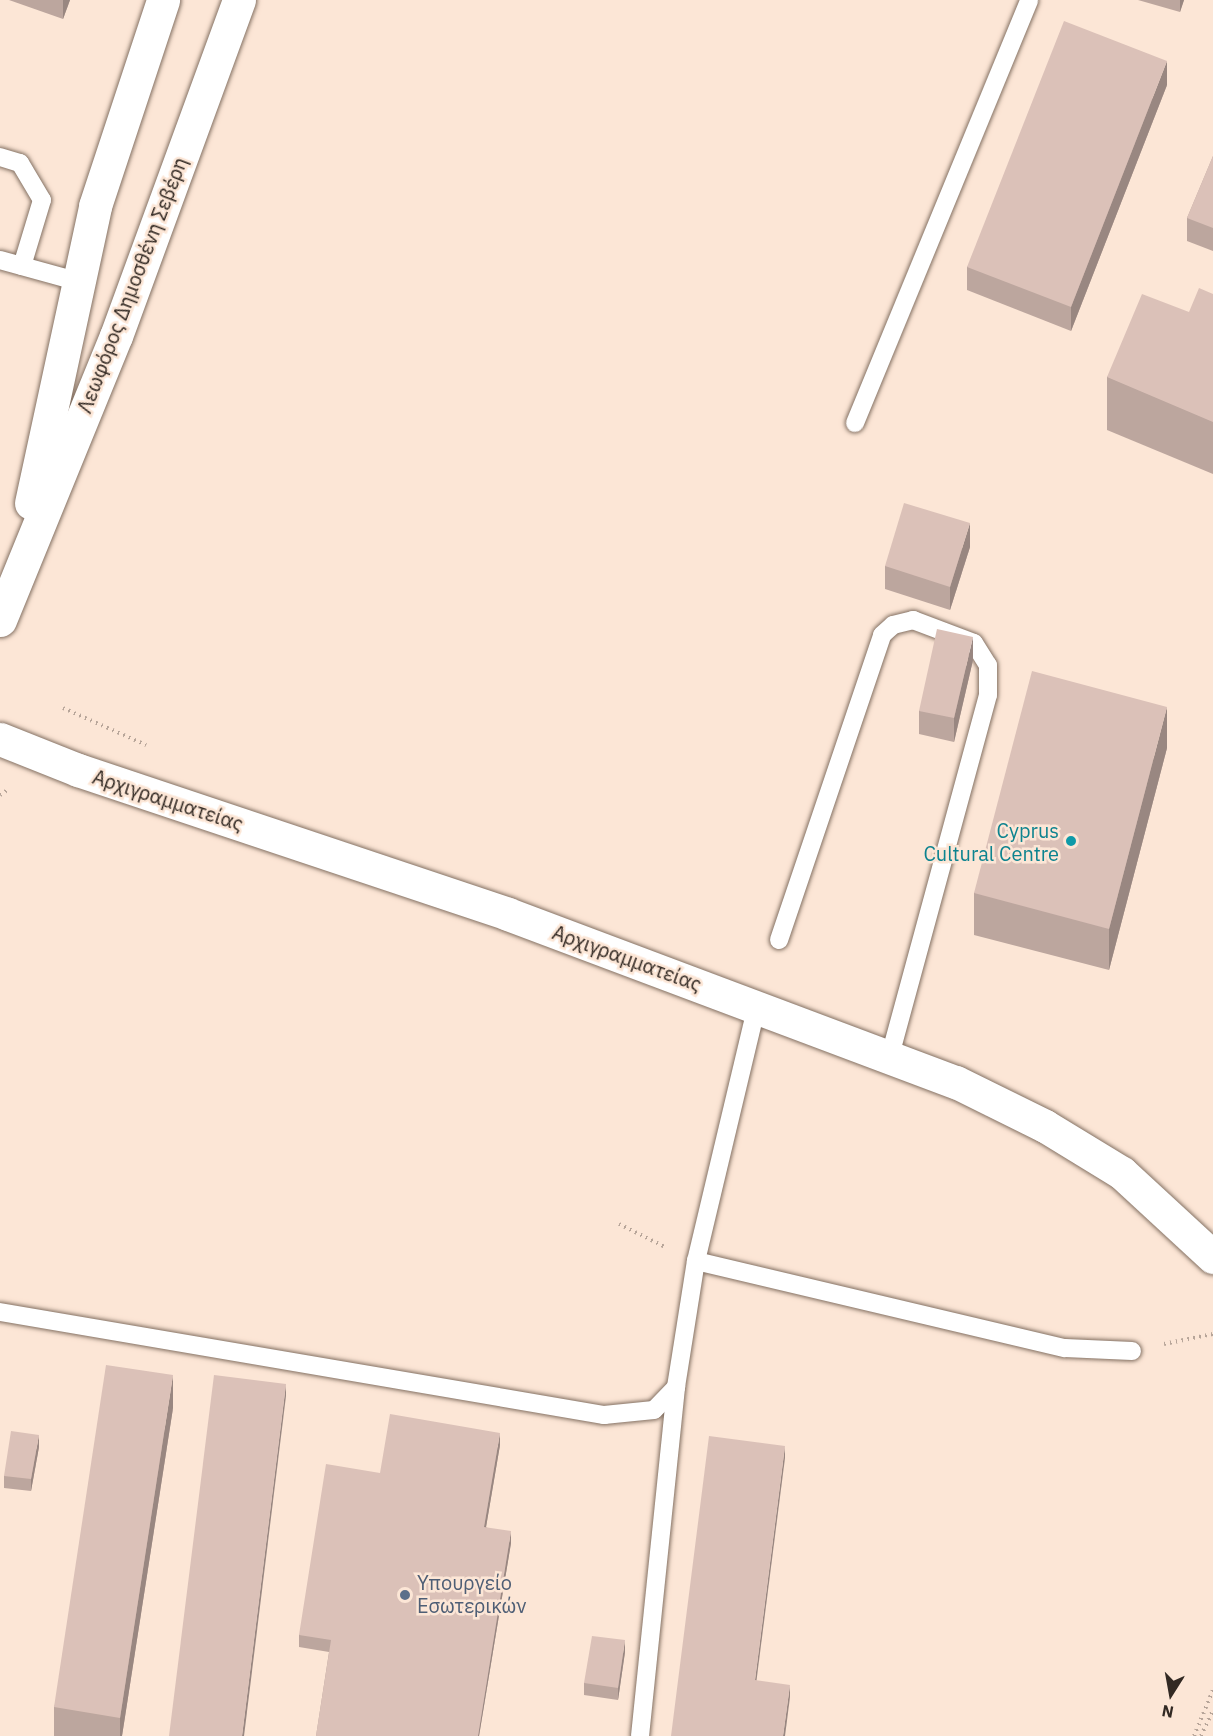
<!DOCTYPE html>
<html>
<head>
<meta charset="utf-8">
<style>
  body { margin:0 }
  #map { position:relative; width:1213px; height:1736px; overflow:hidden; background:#fce6d6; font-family:"IBM Plex Sans",sans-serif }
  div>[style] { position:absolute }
  .path>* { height:4px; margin-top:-2px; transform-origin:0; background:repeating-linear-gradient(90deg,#b7a599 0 1.5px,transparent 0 6px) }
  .roads { filter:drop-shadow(0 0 2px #847163) drop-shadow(0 0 2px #847163) }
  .service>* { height:18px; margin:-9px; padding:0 9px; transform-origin:9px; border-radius:9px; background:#fff }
  .minor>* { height:33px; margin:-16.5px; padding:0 16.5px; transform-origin:16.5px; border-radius:16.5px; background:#fff }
  .tertiary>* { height:33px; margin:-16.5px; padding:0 16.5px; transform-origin:16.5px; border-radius:16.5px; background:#fff }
  .wall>* { inset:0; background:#bca69e }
  .shaded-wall>* { inset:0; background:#998781 }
  .building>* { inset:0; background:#dbc1b8 }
  .dots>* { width:16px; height:16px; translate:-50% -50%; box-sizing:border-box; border:3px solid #fce6d6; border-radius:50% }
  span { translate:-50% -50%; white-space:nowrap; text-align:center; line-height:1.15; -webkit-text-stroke:5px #fce6d6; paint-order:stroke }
  .street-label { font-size:20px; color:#322923 }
  .culture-label { font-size:20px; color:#0d838f }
  .right { translate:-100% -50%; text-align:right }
  .service-label { font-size:20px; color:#4e5e75 }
  .left { translate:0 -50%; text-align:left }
  .north { position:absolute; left:1141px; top:1664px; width:60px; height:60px; -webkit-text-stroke:4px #fce6d6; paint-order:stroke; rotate:191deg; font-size:16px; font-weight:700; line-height:24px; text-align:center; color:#322923 }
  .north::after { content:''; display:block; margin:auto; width:21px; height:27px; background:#322923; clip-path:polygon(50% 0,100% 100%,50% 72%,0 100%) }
</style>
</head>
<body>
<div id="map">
  <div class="path">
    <i style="left:63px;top:708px;width:91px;rotate:24deg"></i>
    <i style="left:0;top:795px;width:11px;rotate:-34deg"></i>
    <i style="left:619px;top:1224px;width:51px;rotate:26.6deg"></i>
    <i style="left:1164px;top:1344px;width:50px;rotate:-11.5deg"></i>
    <i style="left:1194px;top:1736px;width:50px;rotate:-67.6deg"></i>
    <i style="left:1201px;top:1736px;width:29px;rotate:-65deg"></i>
  </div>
  <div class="roads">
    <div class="service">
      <i style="left:0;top:157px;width:21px;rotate:17deg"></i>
      <i style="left:20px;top:163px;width:43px;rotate:59.3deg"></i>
      <i style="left:42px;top:200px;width:69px;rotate:106.9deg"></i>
      <i style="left:0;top:260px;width:79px;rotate:15.4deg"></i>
      <i style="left:855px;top:423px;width:457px;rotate:-67.6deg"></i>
      <i style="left:779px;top:940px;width:322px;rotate:-71.3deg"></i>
      <i style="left:882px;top:635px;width:15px;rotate:-42deg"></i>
      <i style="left:893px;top:625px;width:21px;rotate:-14deg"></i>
      <i style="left:913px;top:620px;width:65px;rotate:20.7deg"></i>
      <i style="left:974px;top:643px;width:26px;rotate:58deg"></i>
      <i style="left:988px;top:665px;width:30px;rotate:90deg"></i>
      <i style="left:988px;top:695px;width:373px;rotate:105.2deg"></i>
      <i style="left:696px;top:1261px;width:379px;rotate:13.3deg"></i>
      <i style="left:1065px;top:1348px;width:67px;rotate:2.6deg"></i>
      <i style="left:0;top:1312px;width:613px;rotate:9.68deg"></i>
      <i style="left:604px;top:1415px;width:50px;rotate:-5.7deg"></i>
      <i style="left:654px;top:1410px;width:32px;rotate:-46deg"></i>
      <i style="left:676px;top:1387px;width:128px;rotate:-81deg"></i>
      <i style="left:696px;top:1261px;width:263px;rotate:-76.6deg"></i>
      <i style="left:640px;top:1736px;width:351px;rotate:-84.1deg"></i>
    </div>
    <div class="minor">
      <i style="left:0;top:739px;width:84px;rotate:21.7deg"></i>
      <i style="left:78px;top:770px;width:453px;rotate:18.5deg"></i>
      <i style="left:508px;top:914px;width:478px;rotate:20.6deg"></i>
      <i style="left:956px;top:1082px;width:99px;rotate:26.3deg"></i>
      <i style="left:1045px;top:1126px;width:90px;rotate:31.4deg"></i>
      <i style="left:1122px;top:1173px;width:124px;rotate:42.7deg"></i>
    </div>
    <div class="tertiary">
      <i style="left:31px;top:503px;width:304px;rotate:-77.8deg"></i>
      <i style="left:95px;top:206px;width:217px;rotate:-71.7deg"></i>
      <i style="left:0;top:620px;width:307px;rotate:-67.8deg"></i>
      <i style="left:116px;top:336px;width:358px;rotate:-69.9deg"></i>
    </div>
  </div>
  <div class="wall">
    <i style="clip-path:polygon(9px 0,70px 0,63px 19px)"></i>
    <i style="clip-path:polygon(1138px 0,1184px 0,1180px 12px)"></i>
    <i style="clip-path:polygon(1167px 85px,1071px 331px,967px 290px,967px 267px)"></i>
    <i style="clip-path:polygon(1213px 156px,1213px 251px,1187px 241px,1187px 218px)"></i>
    <i style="clip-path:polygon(1213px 294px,1213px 474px,1107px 430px,1107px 377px)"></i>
    <i style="clip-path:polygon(970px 547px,950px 610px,885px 589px,885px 566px)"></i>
    <i style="clip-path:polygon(973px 660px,954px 742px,919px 734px,919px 711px)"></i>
    <i style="clip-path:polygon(1167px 748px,1109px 970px,974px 935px,974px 893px)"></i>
    <i style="clip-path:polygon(173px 1408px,122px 1736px,54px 1736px,54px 1707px)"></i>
    <i style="clip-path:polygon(500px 1445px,486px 1527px,511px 1543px,479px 1736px,316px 1736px,329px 1652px,299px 1647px,299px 1635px)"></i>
    <i style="clip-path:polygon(39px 1447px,31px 1491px,4px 1488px,4px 1476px)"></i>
    <i style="clip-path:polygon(625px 1652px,618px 1700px,584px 1695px,584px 1683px)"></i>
  </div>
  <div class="shaded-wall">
    <i style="clip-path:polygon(63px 0,70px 0,63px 19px)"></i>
    <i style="clip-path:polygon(1180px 0,1184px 0,1180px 12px)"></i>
    <i style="clip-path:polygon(1167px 61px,1167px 85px,1071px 331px,1071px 307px)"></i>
    <i style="clip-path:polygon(970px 523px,970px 547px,950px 610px,950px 587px)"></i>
    <i style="clip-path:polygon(973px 637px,973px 660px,954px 742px,954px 718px)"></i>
    <i style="clip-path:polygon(1167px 707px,1167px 748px,1109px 970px,1109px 929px)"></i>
    <i style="clip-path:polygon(173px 1375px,173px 1408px,122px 1736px,120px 1736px,120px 1718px)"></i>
    <i style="clip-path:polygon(286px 1384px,286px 1396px,244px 1736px,242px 1736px)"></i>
    <i style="clip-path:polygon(500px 1433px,500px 1445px,484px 1539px,484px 1527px)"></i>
    <i style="clip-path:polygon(39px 1435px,39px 1447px,31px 1491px,31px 1479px)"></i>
    <i style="clip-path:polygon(785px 1446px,785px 1458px,755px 1692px,755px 1680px)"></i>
    <i style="clip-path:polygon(511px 1531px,511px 1543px,479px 1736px,478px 1736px)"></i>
    <i style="clip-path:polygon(625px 1640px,625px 1652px,618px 1700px,618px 1688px)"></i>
    <i style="clip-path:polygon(790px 1685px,790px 1697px,785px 1736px,783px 1736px)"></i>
  </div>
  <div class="building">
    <i style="clip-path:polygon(1064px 21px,1167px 61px,1071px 307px,967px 267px)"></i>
    <i style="clip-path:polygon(1213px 156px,1213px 228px,1187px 218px)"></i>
    <i style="clip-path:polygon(1199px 288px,1213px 294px,1213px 422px,1107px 377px,1142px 294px,1189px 312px)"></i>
    <i style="clip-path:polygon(904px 503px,970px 523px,950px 587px,885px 566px)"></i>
    <i style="clip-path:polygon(937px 629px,973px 637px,954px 718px,919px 711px)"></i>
    <i style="clip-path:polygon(1032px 671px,1167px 707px,1109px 929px,974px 893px)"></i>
    <i style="clip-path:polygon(106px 1365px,173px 1375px,120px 1718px,54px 1707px)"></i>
    <i style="clip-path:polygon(214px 1375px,286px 1384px,242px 1736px,169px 1736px)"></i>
    <i style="clip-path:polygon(390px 1414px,500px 1433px,484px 1527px,511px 1531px,478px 1736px,316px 1736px,331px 1640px,299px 1635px,326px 1464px,380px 1473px)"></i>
    <i style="clip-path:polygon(11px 1431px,39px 1435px,31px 1479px,4px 1476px)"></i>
    <i style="clip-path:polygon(709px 1436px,785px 1446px,755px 1680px,790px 1685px,783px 1736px,671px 1736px)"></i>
    <i style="clip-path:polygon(592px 1636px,625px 1640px,618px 1688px,584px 1683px)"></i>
  </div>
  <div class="dots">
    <i style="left:1071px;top:841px;background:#0f9aa8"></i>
    <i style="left:405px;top:1595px;background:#5c6f8a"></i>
  </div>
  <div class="street-label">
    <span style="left:132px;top:285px;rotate:-69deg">Λεωφόρος Δημοσθένη Σεβέρη</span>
    <span style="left:168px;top:800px;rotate:18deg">Αρχιγραμματείας</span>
    <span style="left:627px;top:958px;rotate:20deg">Αρχιγραμματείας</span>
  </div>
  <div class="culture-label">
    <span class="right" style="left:1059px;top:842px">Cyprus<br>Cultural Centre</span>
  </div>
  <div class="service-label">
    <span class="left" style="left:417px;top:1594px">Υπουργείο<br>Εσωτερικών</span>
  </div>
  <div class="north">N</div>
</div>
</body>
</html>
